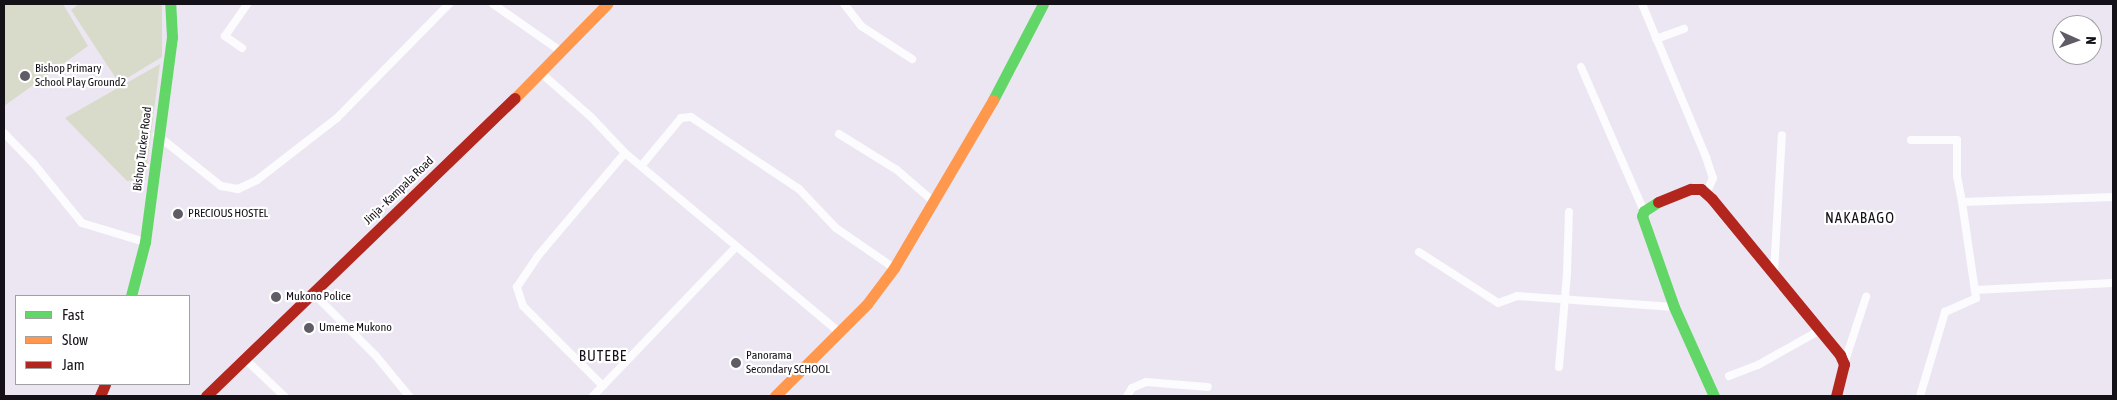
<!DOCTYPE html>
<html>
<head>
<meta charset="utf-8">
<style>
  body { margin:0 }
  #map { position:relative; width:2117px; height:400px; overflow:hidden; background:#ece6f3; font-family:"Asap Condensed",sans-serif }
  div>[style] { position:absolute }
  .green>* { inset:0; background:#d8dbc9 }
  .street>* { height:8px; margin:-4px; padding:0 4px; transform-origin:4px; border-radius:4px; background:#fcfbfd }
  .fast>* { height:11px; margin:-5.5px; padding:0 5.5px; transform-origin:5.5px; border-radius:5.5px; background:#63d668 }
  .slow>* { height:11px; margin:-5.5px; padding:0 5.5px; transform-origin:5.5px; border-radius:5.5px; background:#ff974d }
  .jam>* { height:11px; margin:-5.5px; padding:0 5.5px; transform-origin:5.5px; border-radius:5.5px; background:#b3261e }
  .dots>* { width:14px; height:14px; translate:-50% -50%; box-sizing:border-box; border:2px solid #fff; border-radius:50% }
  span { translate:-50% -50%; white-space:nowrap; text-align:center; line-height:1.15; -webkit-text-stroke:4.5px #fff; paint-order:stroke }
  .poi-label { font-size:12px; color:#151119 }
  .left { translate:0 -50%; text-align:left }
  .street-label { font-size:12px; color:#151119 }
  .quarter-label { font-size:15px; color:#151119; letter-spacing:1px }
  .frame { position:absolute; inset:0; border:5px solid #151119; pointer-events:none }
  .legend { position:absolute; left:15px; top:295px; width:175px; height:90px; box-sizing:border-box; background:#fff; border:1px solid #a1a0a3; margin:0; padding:6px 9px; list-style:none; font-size:15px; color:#151119 }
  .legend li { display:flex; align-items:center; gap:10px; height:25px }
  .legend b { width:25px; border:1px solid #a1a0a3 }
  .north { position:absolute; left:2052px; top:15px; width:50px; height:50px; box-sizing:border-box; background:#fff; border:1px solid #a1a0a3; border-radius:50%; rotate:92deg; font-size:14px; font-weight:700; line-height:20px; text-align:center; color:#151119 }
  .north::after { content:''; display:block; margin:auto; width:18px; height:22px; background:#605c65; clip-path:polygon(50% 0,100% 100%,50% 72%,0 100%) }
</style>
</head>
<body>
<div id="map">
  <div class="green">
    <i style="clip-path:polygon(4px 4px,63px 4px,88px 46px,4px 106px)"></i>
    <i style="clip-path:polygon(79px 4px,162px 4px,162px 57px,119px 83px,71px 10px)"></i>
    <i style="clip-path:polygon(160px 64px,145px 180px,127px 181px,65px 118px)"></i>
  </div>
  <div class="street">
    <i style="left:493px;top:4px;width:80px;rotate:34.9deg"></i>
    <i style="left:844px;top:4px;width:28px;rotate:52deg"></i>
    <i style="left:861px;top:26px;width:61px;rotate:32.9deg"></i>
    <i style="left:1642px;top:4px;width:166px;rotate:67.3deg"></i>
    <i style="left:1706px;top:157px;width:22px;rotate:72deg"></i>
    <i style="left:1713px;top:178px;width:17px;rotate:114deg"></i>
    <i style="left:1656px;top:39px;width:30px;rotate:-20deg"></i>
    <i style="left:242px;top:48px;width:21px;rotate:-145deg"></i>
    <i style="left:225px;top:36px;width:39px;rotate:-55deg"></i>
    <i style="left:1581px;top:67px;width:157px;rotate:66.4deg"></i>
    <i style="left:541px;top:73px;width:67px;rotate:41.3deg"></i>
    <i style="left:591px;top:117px;width:50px;rotate:46.6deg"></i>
    <i style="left:625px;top:153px;width:278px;rotate:39.9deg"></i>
    <i style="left:4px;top:133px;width:43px;rotate:45.9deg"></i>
    <i style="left:34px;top:164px;width:76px;rotate:50.9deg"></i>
    <i style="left:82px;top:223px;width:66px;rotate:16.8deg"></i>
    <i style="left:839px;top:134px;width:68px;rotate:31.8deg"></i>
    <i style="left:897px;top:170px;width:49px;rotate:40.9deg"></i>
    <i style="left:157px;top:135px;width:82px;rotate:38.6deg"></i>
    <i style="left:221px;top:186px;width:17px;rotate:10deg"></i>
    <i style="left:238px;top:189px;width:21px;rotate:-25deg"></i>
    <i style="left:257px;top:180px;width:101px;rotate:-37.8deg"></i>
    <i style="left:337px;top:118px;width:160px;rotate:-45.5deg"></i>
    <i style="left:1911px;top:140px;width:46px"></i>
    <i style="left:1957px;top:140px;width:36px;rotate:90deg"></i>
    <i style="left:1957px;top:176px;width:26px;rotate:79deg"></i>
    <i style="left:1962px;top:202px;width:151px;rotate:-1.9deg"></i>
    <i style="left:642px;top:165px;width:61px;rotate:-50.3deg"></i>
    <i style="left:681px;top:118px;width:10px;rotate:-6deg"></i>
    <i style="left:691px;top:117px;width:130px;rotate:33.7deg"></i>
    <i style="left:799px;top:189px;width:54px;rotate:46.5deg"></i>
    <i style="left:836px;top:228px;width:70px;rotate:34.6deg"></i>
    <i style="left:1419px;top:252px;width:94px;rotate:32.8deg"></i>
    <i style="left:1498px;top:303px;width:20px;rotate:-20deg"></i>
    <i style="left:1517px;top:296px;width:157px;rotate:4deg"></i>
    <i style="left:1774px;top:272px;width:137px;rotate:-86.7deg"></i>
    <i style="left:1975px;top:290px;width:138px;rotate:-2.9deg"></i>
    <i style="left:313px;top:293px;width:89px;rotate:45deg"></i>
    <i style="left:376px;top:356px;width:52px;rotate:50.5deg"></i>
    <i style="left:245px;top:359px;width:54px;rotate:43.5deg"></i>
    <i style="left:1844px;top:364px;width:71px;rotate:-71.8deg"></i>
    <i style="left:1559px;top:367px;width:93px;rotate:-85.1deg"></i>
    <i style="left:1567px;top:274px;width:62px;rotate:-88.2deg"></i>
    <i style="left:1729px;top:376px;width:31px;rotate:-21deg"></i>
    <i style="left:1758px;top:365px;width:71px;rotate:-29.4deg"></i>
    <i style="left:603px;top:386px;width:113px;rotate:-135deg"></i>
    <i style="left:523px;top:306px;width:20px;rotate:-108deg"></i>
    <i style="left:517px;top:287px;width:36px;rotate:-56deg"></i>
    <i style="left:537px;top:257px;width:136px;rotate:-49.8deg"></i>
    <i style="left:593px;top:396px;width:207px;rotate:-46.2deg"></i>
    <i style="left:1127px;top:396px;width:9px;rotate:-58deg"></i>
    <i style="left:1132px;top:388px;width:15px;rotate:-23deg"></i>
    <i style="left:1146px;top:382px;width:62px;rotate:4.6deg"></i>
    <i style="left:1920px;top:396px;width:88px;rotate:-73.4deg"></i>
    <i style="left:1945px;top:312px;width:34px;rotate:-24deg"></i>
    <i style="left:1976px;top:298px;width:97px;rotate:-98.3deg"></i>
  </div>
  <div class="fast">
    <i style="left:993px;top:100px;width:108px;rotate:-62.5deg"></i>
    <i style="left:1658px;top:202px;width:17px;rotate:147deg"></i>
    <i style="left:1644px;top:211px;width:5px;rotate:112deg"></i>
    <i style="left:1642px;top:216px;width:96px;rotate:70.6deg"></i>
    <i style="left:1674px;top:307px;width:98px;rotate:65.8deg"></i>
    <i style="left:131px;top:296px;width:56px;rotate:-75.5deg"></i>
    <i style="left:145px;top:242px;width:207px;rotate:-82.5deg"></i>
    <i style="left:172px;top:37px;width:33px;rotate:-93deg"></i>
  </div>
  <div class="slow">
    <i style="left:515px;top:98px;width:132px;rotate:-45.6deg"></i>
    <i style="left:775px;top:396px;width:130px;rotate:-45deg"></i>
    <i style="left:867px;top:304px;width:45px;rotate:-53.1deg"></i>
    <i style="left:894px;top:268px;width:195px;rotate:-59.5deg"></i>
  </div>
  <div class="jam">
    <i style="left:1658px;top:202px;width:35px;rotate:-22deg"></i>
    <i style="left:1691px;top:189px;width:10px"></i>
    <i style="left:1701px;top:189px;width:15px;rotate:42deg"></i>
    <i style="left:1712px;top:199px;width:202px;rotate:50.6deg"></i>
    <i style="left:1840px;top:355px;width:10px;rotate:66deg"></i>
    <i style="left:1844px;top:364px;width:33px;rotate:104deg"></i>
    <i style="left:100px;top:396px;width:13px;rotate:-67deg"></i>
    <i style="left:206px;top:396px;width:429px;rotate:-44deg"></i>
  </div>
  <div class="dots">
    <i style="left:25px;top:76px;background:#605c65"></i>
    <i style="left:178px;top:214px;background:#605c65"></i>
    <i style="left:276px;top:297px;background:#605c65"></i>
    <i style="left:309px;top:328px;background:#605c65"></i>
    <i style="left:736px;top:363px;background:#605c65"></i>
  </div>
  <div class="poi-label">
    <span class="left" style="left:35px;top:76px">Bishop Primary<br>School Play Ground2</span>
    <span class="left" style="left:188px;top:214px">PRECIOUS HOSTEL</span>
    <span class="left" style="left:286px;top:297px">Mukono Police</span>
    <span class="left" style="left:319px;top:328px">Umeme Mukono</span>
    <span class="left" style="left:746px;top:363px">Panorama<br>Secondary SCHOOL</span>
  </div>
  <div class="street-label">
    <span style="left:143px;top:149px;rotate:-83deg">Bishop Tucker Road</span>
    <span style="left:399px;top:191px;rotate:-44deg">Jinja - Kampala Road</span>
  </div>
  <div class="quarter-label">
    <span style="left:1860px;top:218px">NAKABAGO</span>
    <span style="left:603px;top:356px">BUTEBE</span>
  </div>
  <div class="frame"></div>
  <ul class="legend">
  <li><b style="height:6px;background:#63d668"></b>Fast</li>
  <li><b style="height:6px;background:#ff974d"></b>Slow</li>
  <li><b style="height:6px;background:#b3261e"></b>Jam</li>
  </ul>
  <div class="north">N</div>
</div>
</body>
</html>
